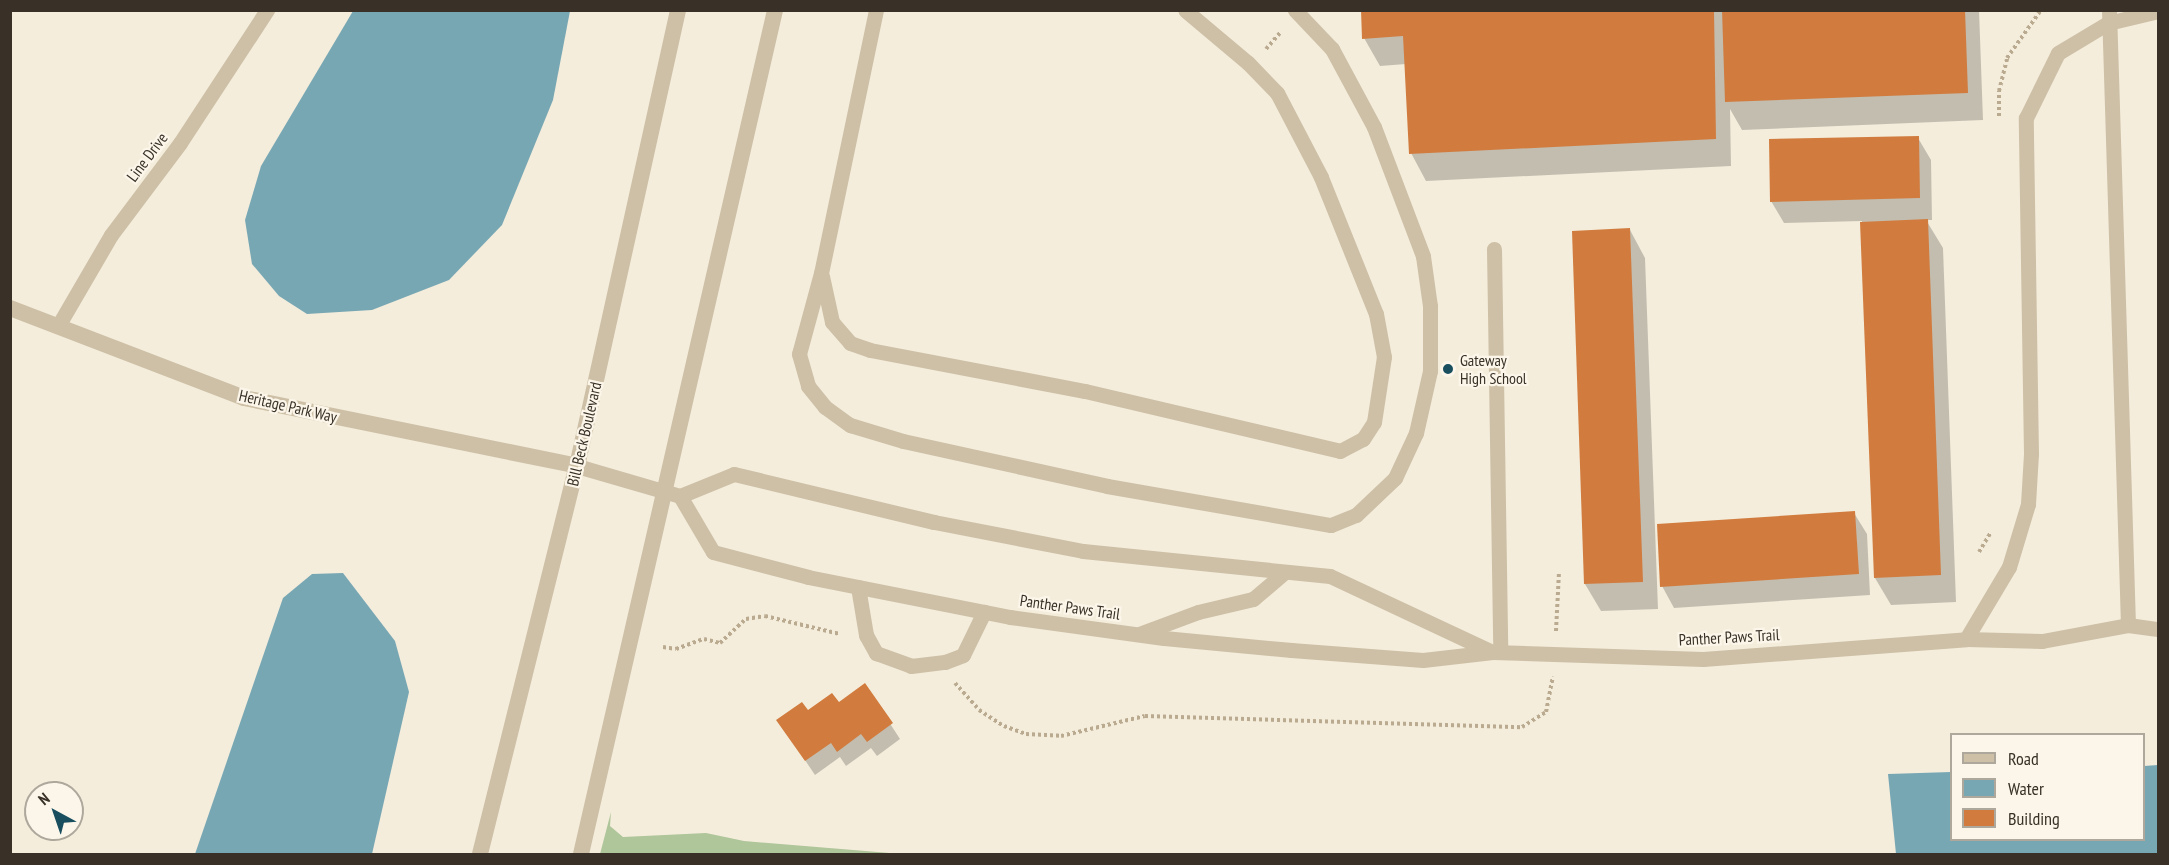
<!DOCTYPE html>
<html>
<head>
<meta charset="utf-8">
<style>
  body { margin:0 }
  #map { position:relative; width:2169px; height:865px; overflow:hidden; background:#f4eddc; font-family:"PT Sans Narrow",sans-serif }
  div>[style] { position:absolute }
  .green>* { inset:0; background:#afc59a }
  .water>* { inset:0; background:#78a7b4 }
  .shadow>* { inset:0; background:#0003 }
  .building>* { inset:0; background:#d17c3e }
  .path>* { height:4px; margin-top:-2px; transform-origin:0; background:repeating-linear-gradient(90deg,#baaa90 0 3px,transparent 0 6px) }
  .service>* { height:15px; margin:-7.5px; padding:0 7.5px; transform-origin:7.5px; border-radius:7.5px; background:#cec0a6 }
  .minor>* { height:16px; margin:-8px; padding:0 8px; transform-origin:8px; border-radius:8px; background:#cec0a6 }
  .tertiary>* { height:16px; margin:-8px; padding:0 8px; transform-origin:8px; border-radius:8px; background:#cec0a6 }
  .dots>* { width:16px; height:16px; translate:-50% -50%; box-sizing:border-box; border:3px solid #fbf6e9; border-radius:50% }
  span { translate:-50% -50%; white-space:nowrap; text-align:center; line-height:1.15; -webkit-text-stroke:4.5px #fbf6e9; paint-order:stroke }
  .street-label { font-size:16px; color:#393128 }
  .poi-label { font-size:16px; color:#393128 }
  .left { translate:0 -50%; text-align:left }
  .frame { position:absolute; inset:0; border:12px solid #393128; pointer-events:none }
  .legend { position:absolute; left:1950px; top:733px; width:195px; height:108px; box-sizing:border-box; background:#fbf6e9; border:2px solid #ada79c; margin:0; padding:8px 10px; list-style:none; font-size:18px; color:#393128 }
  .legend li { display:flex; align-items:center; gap:12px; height:30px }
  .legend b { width:30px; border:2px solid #ada79c }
  .north { position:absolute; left:24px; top:781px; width:60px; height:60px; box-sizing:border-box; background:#fbf6e9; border:2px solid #ada79c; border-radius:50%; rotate:320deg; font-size:16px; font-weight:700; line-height:24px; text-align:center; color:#393128 }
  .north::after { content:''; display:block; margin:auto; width:21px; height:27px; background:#194e5f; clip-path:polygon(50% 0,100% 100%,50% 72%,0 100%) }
</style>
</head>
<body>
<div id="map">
  <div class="green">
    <i style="clip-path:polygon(611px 812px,610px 826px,623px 837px,706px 833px,744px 841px,902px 854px,600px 854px)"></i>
  </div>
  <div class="water">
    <i style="clip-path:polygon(353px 11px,570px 11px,553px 100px,502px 225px,449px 280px,372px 310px,307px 314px,279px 296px,252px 264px,245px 220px,261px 166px)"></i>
    <i style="clip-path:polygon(343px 573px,395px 641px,409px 692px,372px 854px,195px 854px,283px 598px,312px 574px)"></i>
    <i style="clip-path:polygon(2158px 765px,2158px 854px,1896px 854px,1888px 774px,1951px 772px,1952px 840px,2144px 840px,2144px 766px)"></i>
  </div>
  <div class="shadow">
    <i style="clip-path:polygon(1363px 10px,1979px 10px,1983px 120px,1742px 130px,1730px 109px,1731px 166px,1426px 181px,1411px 153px,1406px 64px,1380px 66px,1364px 38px)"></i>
    <i style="clip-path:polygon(1918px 138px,1931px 160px,1932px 220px,1926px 220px,1943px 248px,1956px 602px,1891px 605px,1875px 578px,1862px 221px,1784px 223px,1771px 201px)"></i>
    <i style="clip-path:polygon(1630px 230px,1645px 258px,1658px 609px,1601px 611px,1585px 584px)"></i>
    <i style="clip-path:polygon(1854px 513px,1867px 534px,1870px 595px,1674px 608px,1662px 586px)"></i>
    <i style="clip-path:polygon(865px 685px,900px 739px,877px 756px,871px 748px,846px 766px,840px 757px,815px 775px,778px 720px,838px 704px)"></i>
  </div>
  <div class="building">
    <i style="clip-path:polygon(1361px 10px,1714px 10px,1716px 139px,1409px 154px,1403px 36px,1362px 39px)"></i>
    <i style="clip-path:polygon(1722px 10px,1965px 10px,1968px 93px,1725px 102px)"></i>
    <i style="clip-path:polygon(1919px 136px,1920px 198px,1770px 202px,1769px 139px)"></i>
    <i style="clip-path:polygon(1928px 219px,1941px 575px,1874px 578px,1860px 222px)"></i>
    <i style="clip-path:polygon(1630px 228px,1643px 582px,1584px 584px,1572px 231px)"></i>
    <i style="clip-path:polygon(1855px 511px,1859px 574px,1660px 587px,1657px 524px)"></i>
    <i style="clip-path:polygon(865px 683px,893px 723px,867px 742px,861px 734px,837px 752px,831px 743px,805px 761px,776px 720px,802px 702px,808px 710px,832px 693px,839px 702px)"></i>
  </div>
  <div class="path">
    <i style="left:1266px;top:49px;width:23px;rotate:-49deg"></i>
    <i style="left:1999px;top:116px;width:25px;rotate:-90deg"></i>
    <i style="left:1999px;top:91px;width:34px;rotate:-76deg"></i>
    <i style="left:2007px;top:58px;width:59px;rotate:-54.7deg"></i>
    <i style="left:1979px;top:552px;width:23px;rotate:-59deg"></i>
    <i style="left:1556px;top:631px;width:60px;rotate:-87.1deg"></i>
    <i style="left:663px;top:647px;width:13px;rotate:9deg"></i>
    <i style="left:676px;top:649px;width:30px;rotate:-20deg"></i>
    <i style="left:704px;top:639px;width:16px;rotate:14deg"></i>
    <i style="left:720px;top:643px;width:35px;rotate:-43deg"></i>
    <i style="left:746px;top:619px;width:19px;rotate:-9deg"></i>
    <i style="left:765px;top:616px;width:77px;rotate:13.5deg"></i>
    <i style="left:955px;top:683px;width:36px;rotate:48deg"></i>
    <i style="left:979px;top:710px;width:30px;rotate:33deg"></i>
    <i style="left:1004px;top:726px;width:23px;rotate:20deg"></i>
    <i style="left:1026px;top:734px;width:35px;rotate:3deg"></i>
    <i style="left:1061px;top:736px;width:86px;rotate:-13.4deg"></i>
    <i style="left:1145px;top:716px;width:377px;rotate:1.7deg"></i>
    <i style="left:1522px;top:727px;width:28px;rotate:-32deg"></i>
    <i style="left:1546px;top:712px;width:36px;rotate:-79deg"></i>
  </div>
  <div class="service">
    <i style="left:876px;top:10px;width:269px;rotate:101.8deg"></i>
    <i style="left:821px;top:273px;width:84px;rotate:105.2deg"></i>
    <i style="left:799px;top:354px;width:33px;rotate:74deg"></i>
    <i style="left:808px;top:386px;width:27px;rotate:51deg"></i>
    <i style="left:825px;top:407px;width:31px;rotate:36deg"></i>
    <i style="left:850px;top:425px;width:55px;rotate:16.8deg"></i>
    <i style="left:903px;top:441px;width:209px;rotate:12.4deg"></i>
    <i style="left:1107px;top:486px;width:227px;rotate:9.9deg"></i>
    <i style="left:1331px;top:525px;width:27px;rotate:-22deg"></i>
    <i style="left:1356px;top:515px;width:54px;rotate:-43.5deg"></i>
    <i style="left:1395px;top:478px;width:50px;rotate:-65deg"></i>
    <i style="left:1416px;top:433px;width:64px;rotate:-77.3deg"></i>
    <i style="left:1430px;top:371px;width:65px;rotate:-90deg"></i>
    <i style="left:1430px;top:306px;width:50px;rotate:-98deg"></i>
    <i style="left:1423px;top:256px;width:138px;rotate:-110.8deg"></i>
    <i style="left:1374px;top:127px;width:89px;rotate:-118.3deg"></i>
    <i style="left:1332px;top:49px;width:54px;rotate:-133.5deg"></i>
    <i style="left:2109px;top:10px;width:615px;rotate:88.23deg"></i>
    <i style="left:1494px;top:249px;width:403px;rotate:89.1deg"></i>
    <i style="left:822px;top:276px;width:47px;rotate:77.7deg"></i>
    <i style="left:832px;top:322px;width:28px;rotate:49deg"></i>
    <i style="left:850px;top:343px;width:21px;rotate:19deg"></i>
    <i style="left:870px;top:350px;width:219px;rotate:10.8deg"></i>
    <i style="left:1085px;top:391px;width:262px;rotate:13.2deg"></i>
    <i style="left:1340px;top:451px;width:26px;rotate:-28deg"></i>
    <i style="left:1363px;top:439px;width:20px;rotate:-57deg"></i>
    <i style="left:1374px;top:422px;width:66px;rotate:-81.3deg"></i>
    <i style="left:1384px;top:357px;width:44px;rotate:-100.5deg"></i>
    <i style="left:1376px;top:314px;width:148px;rotate:-111.9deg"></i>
    <i style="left:1321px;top:177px;width:95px;rotate:-117.6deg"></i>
    <i style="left:1277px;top:93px;width:42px;rotate:-134deg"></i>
    <i style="left:1248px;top:63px;width:82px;rotate:-139.9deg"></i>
    <i style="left:58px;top:326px;width:105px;rotate:-59.8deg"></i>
    <i style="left:111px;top:235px;width:115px;rotate:-53.1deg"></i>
    <i style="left:180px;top:143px;width:159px;rotate:-56.8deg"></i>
    <i style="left:577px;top:466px;width:107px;rotate:16.2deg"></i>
    <i style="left:680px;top:496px;width:58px;rotate:-22.2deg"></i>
    <i style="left:734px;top:474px;width:206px;rotate:13.5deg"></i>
    <i style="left:934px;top:522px;width:152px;rotate:11deg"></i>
    <i style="left:1083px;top:551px;width:248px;rotate:5.8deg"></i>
    <i style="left:1330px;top:576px;width:177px;rotate:25.1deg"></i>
    <i style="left:680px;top:496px;width:65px;rotate:59.5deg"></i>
    <i style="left:713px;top:552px;width:98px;rotate:14.7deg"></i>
    <i style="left:808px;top:577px;width:206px;rotate:11.2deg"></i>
    <i style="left:1010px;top:617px;width:155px;rotate:7.8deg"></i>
    <i style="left:1164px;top:638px;width:128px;rotate:5.4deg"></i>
    <i style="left:1291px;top:650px;width:132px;rotate:4.3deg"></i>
    <i style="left:1423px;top:660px;width:70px;rotate:-6.5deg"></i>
    <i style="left:1493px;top:652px;width:210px;rotate:1.9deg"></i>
    <i style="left:1703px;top:659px;width:264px;rotate:-4.3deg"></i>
    <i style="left:1966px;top:639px;width:76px;rotate:1.5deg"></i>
    <i style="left:2042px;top:641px;width:87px;rotate:-10.5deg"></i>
    <i style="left:2128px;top:625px;width:30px;rotate:8deg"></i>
    <i style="left:858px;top:587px;width:49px;rotate:80.5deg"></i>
    <i style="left:866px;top:635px;width:21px;rotate:61deg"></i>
    <i style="left:876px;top:653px;width:37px;rotate:20deg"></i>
    <i style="left:911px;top:666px;width:34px;rotate:-7deg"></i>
    <i style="left:945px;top:662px;width:19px;rotate:-21deg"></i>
    <i style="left:963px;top:655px;width:48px;rotate:-64deg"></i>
    <i style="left:1139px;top:634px;width:63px;rotate:-20.4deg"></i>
    <i style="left:1198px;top:612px;width:57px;rotate:-13.3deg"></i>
    <i style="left:1253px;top:599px;width:42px;rotate:-40.2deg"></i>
    <i style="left:1966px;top:639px;width:84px;rotate:-59.2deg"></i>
    <i style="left:2009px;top:567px;width:66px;rotate:-73.2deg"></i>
    <i style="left:2028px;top:504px;width:50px;rotate:-86.6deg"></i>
    <i style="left:2031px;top:454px;width:336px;rotate:-90.9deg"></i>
    <i style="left:2026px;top:118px;width:72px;rotate:-63.8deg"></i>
    <i style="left:2058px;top:53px;width:58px;rotate:-31deg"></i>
    <i style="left:2108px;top:23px;width:51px;rotate:-13.5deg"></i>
  </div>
  <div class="minor">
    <i style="left:10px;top:308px;width:251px;rotate:21deg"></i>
    <i style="left:244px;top:398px;width:340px;rotate:11.5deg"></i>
  </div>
  <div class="tertiary">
    <i style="left:480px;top:854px;width:400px;rotate:-76deg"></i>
    <i style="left:577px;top:466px;width:467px;rotate:-77.5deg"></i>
    <i style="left:581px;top:854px;width:866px;rotate:-77.05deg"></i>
  </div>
  <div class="dots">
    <i style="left:1448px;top:369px;background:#194e5f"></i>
  </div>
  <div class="street-label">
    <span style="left:147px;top:157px;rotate:-53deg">Line Drive</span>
    <span style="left:288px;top:406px;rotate:13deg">Heritage Park Way</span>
    <span style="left:584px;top:434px;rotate:-77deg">Bill Beck Boulevard</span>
    <span style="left:1070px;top:607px;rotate:8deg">Panther Paws Trail</span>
    <span style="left:1729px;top:637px;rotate:-3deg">Panther Paws Trail</span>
  </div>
  <div class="poi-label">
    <span class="left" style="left:1460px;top:369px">Gateway<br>High School</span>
  </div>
  <div class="frame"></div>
  <ul class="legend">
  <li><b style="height:8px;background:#cec0a6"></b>Road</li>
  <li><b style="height:16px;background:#78a7b4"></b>Water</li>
  <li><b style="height:16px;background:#d17c3e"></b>Building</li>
  </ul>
  <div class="north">N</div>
</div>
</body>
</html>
